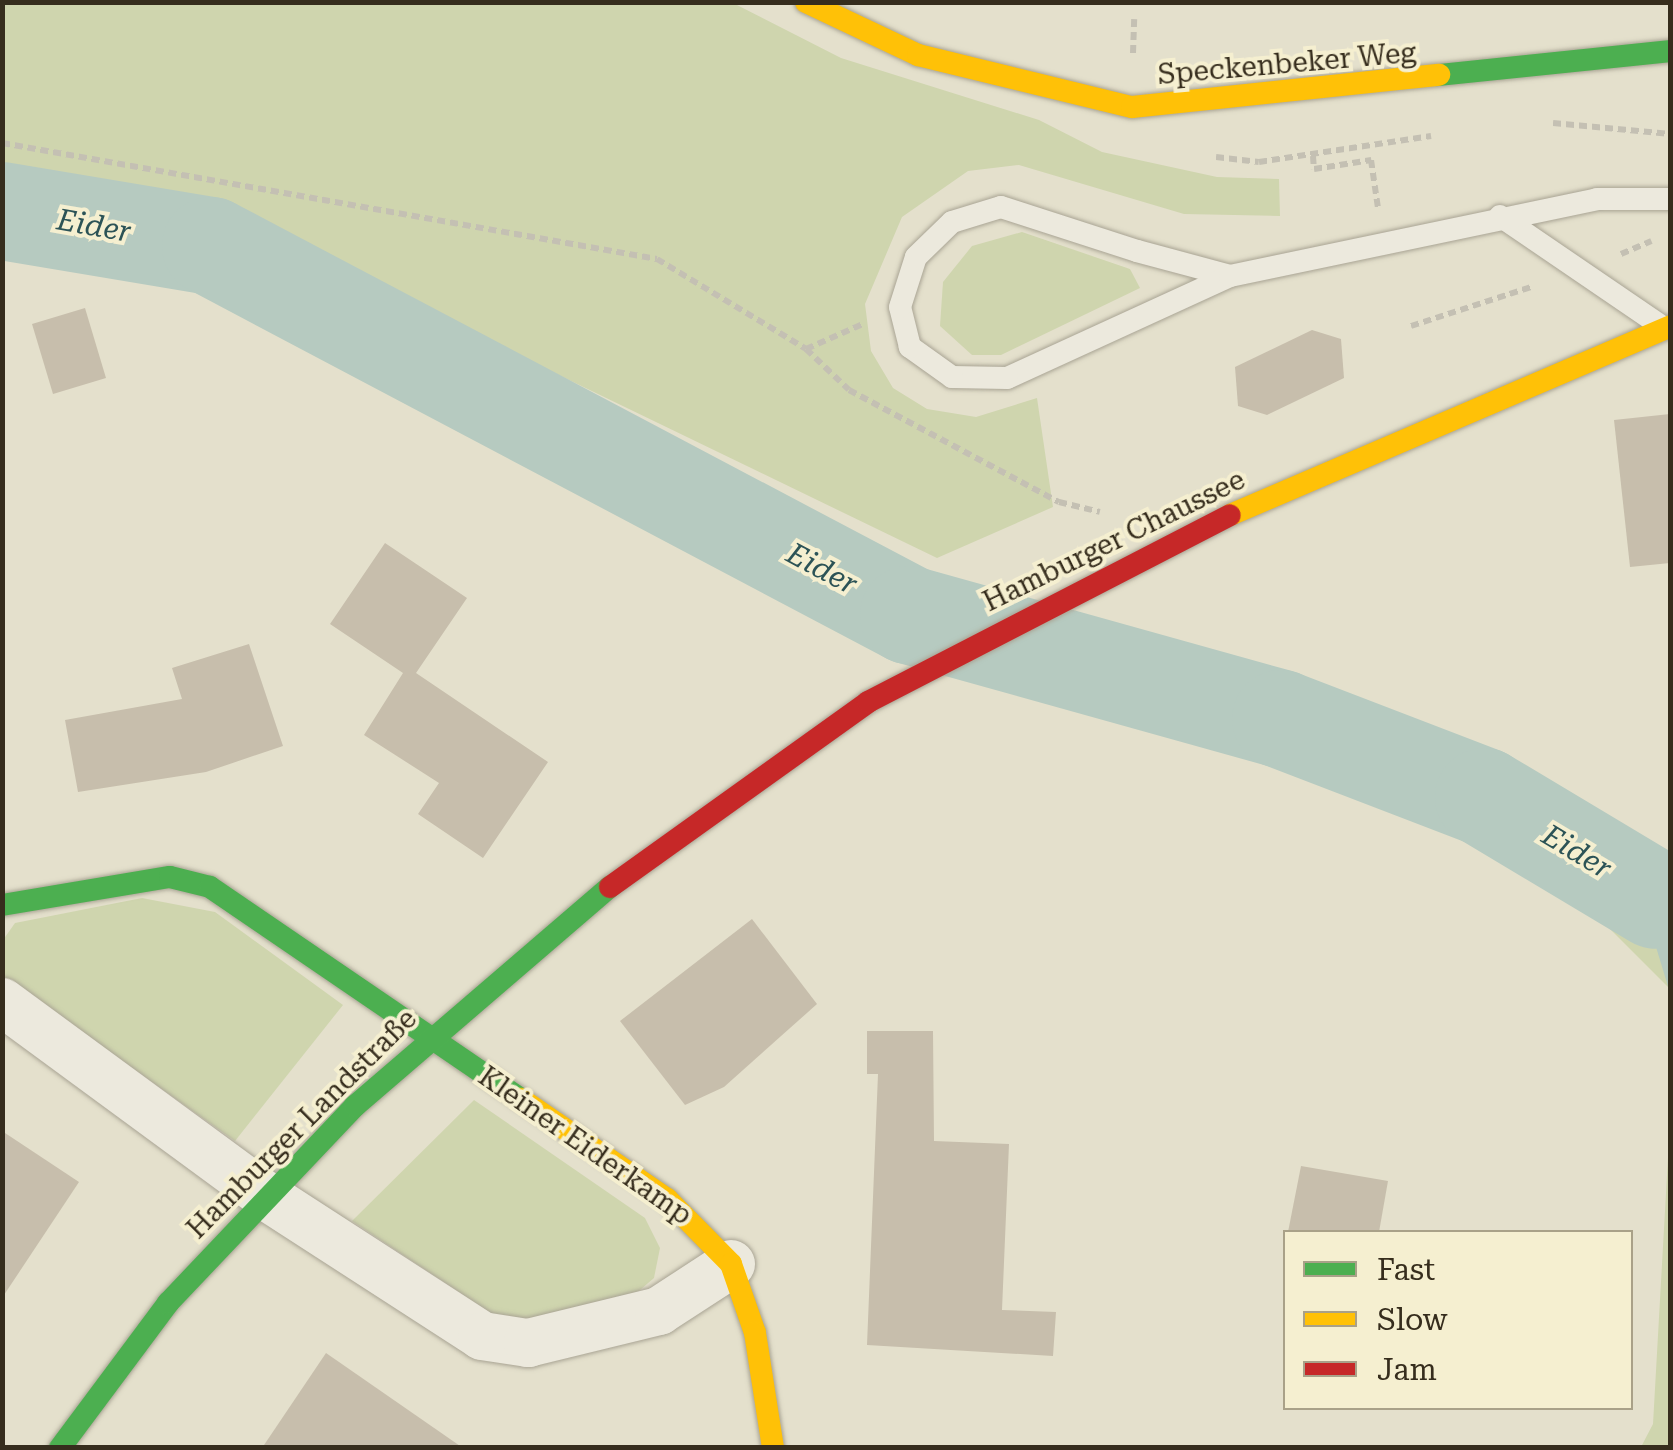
<!DOCTYPE html>
<html>
<head>
<meta charset="utf-8">
<style>
  body { margin:0 }
  #map { position:relative; width:1673px; height:1450px; overflow:hidden; background:#e4e0cc; font-family:"Roboto Serif",serif }
  div>[style] { position:absolute }
  .green>* { inset:0; background:#cfd5ae }
  .water>* { inset:0; background:#b6cac0 }
  .river>* { height:98px; margin:-49px; padding:0 49px; transform-origin:49px; border-radius:49px; background:#b6cac0 }
  .building>* { inset:0; background:#c7beac }
  .path>* { height:6px; margin-top:-3px; transform-origin:0; background:repeating-linear-gradient(90deg,#c4c0b3 0 8px,transparent 0 13px) }
  .roads { filter:drop-shadow(0 0 2px #a9a494) drop-shadow(0 0 2px #a9a494) }
  .lane>* { height:22px; margin:-11px; padding:0 11px; transform-origin:11px; border-radius:11px; background:#ece9dd }
  .street>* { height:48px; margin:-24px; padding:0 24px; transform-origin:24px; border-radius:24px; background:#ece9dd }
  .fast>* { height:22px; margin:-11px; padding:0 11px; transform-origin:11px; border-radius:11px; background:#4caf50 }
  .slow>* { height:22px; margin:-11px; padding:0 11px; transform-origin:11px; border-radius:11px; background:#ffc107 }
  .jam>* { height:22px; margin:-11px; padding:0 11px; transform-origin:11px; border-radius:11px; background:#c62828 }
  span { translate:-50% -50%; white-space:nowrap; text-align:center; line-height:1.15; -webkit-text-stroke:8px #f5efd0; paint-order:stroke }
  .street-label { font-size:28px; color:#362d1d }
  .water-label { font-size:30px; color:#2c5356; font-style:italic }
  .frame { position:absolute; inset:0; border:5px solid #362d1d; pointer-events:none }
  .legend { position:absolute; left:1283px; top:1230px; width:350px; height:180px; box-sizing:border-box; background:#f5efd0; border:2px solid #a9a188; margin:0; padding:12px 18px; list-style:none; font-size:30px; color:#362d1d }
  .legend li { display:flex; align-items:center; gap:20px; height:50px }
  .legend b { width:50px; border:2px solid #a9a188 }
</style>
</head>
<body>
<div id="map">
  <div class="green">
    <i style="clip-path:polygon(733px 3px,841px 58px,1039px 120px,1102px 152px,1217px 177px,1279px 179px,1280px 216px,1184px 214px,1019px 165px,968px 171px,902px 217px,865px 304px,871px 351px,893px 388px,927px 409px,976px 417px,1037px 398px,1053px 507px,937px 558px,226px 214px,3px 185px,3px 3px)"></i>
    <i style="clip-path:polygon(1022px 232px,1130px 269px,1140px 288px,1001px 355px,972px 355px,940px 326px,943px 282px,972px 246px)"></i>
    <i style="clip-path:polygon(1670px 868px,1670px 989px,1606px 925px)"></i>
    <i style="clip-path:polygon(142px 898px,215px 912px,343px 1005px,235px 1141px,3px 976px,3px 940px,15px 923px)"></i>
    <i style="clip-path:polygon(474px 1100px,645px 1218px,660px 1248px,654px 1278px,634px 1295px,526px 1321px,495px 1316px,352px 1221px)"></i>
    <i style="clip-path:polygon(1670px 1122px,1670px 1447px,1641px 1447px,1653px 1424px)"></i>
  </div>
  <div class="water">
    <i style="clip-path:polygon(1656px 900px,1670px 910px,1670px 993px,1646px 914px)"></i>
  </div>
  <div class="river">
    <i style="left:2px;top:211px;width:212px;rotate:9.5deg"></i>
    <i style="left:211px;top:246px;width:790px;rotate:27.86deg"></i>
    <i style="left:909px;top:615px;width:386px;rotate:15.6deg"></i>
    <i style="left:1281px;top:719px;width:217px;rotate:21deg"></i>
    <i style="left:1484px;top:797px;width:200px;rotate:30.9deg"></i>
  </div>
  <div class="building">
    <i style="clip-path:polygon(85px 308px,106px 378px,53px 394px,32px 324px)"></i>
    <i style="clip-path:polygon(1312px 330px,1341px 339px,1344px 378px,1267px 415px,1238px 406px,1235px 367px)"></i>
    <i style="clip-path:polygon(1670px 414px,1670px 563px,1630px 567px,1614px 420px)"></i>
    <i style="clip-path:polygon(385px 543px,467px 598px,416px 673px,548px 762px,483px 858px,418px 814px,439px 783px,364px 735px,403px 673px,330px 624px)"></i>
    <i style="clip-path:polygon(249px 644px,283px 746px,206px 772px,78px 792px,65px 720px,182px 699px,172px 668px)"></i>
    <i style="clip-path:polygon(752px 919px,817px 1004px,724px 1087px,685px 1105px,620px 1021px)"></i>
    <i style="clip-path:polygon(867px 1031px,933px 1031px,934px 1141px,1009px 1144px,1002px 1310px,1056px 1312px,1053px 1356px,867px 1345px,878px 1074px,867px 1074px)"></i>
    <i style="clip-path:polygon(2px 1131px,79px 1182px,2px 1298px)"></i>
    <i style="clip-path:polygon(1301px 1166px,1388px 1181px,1379px 1232px,1288px 1232px)"></i>
    <i style="clip-path:polygon(326px 1353px,463px 1448px,262px 1448px)"></i>
  </div>
  <div class="path">
    <i style="left:1133px;top:53px;width:34px;rotate:-88deg"></i>
    <i style="left:1553px;top:123px;width:118px;rotate:5.4deg"></i>
    <i style="left:2px;top:143px;width:665px;rotate:10.04deg"></i>
    <i style="left:657px;top:259px;width:174px;rotate:31.1deg"></i>
    <i style="left:806px;top:349px;width:59px;rotate:43.6deg"></i>
    <i style="left:849px;top:390px;width:238px;rotate:28.1deg"></i>
    <i style="left:1059px;top:502px;width:42px;rotate:13.7deg"></i>
    <i style="left:1313px;top:156px;width:13px;rotate:86deg"></i>
    <i style="left:1314px;top:169px;width:58px;rotate:-9deg"></i>
    <i style="left:1371px;top:160px;width:49px;rotate:81.7deg"></i>
    <i style="left:1216px;top:157px;width:43px;rotate:6.6deg"></i>
    <i style="left:1259px;top:162px;width:174px;rotate:-8.6deg"></i>
    <i style="left:1621px;top:254px;width:33px;rotate:-23deg"></i>
    <i style="left:1411px;top:326px;width:129px;rotate:-18deg"></i>
    <i style="left:806px;top:349px;width:64px;rotate:-23.8deg"></i>
  </div>
  <div class="roads">
    <div class="lane">
      <i style="left:1001px;top:207px;width:143px;rotate:17.9deg"></i>
      <i style="left:1137px;top:251px;width:96px;rotate:15deg"></i>
      <i style="left:1230px;top:276px;width:245px;rotate:155.4deg"></i>
      <i style="left:1007px;top:378px;width:55px;rotate:-179deg"></i>
      <i style="left:952px;top:377px;width:52px;rotate:-144.5deg"></i>
      <i style="left:910px;top:347px;width:41px;rotate:-104deg"></i>
      <i style="left:900px;top:307px;width:52px;rotate:-72.3deg"></i>
      <i style="left:916px;top:257px;width:50px;rotate:-44.2deg"></i>
      <i style="left:952px;top:222px;width:51px;rotate:-17deg"></i>
      <i style="left:1500px;top:216px;width:197px;rotate:34.3deg"></i>
      <i style="left:1230px;top:276px;width:375px;rotate:-11.8deg"></i>
      <i style="left:1597px;top:199px;width:73px"></i>
    </div>
    <div class="street">
      <i style="left:2px;top:1002px;width:328px;rotate:36.3deg"></i>
      <i style="left:266px;top:1196px;width:257px;rotate:32.9deg"></i>
      <i style="left:482px;top:1336px;width:47px;rotate:8.7deg"></i>
      <i style="left:528px;top:1343px;width:135px;rotate:-13.7deg"></i>
      <i style="left:659px;top:1311px;width:86px;rotate:-33.1deg"></i>
    </div>
    <div class="fast">
      <i style="left:1439px;top:75px;width:232px;rotate:-5.9deg"></i>
      <i style="left:2px;top:905px;width:170px;rotate:-9.5deg"></i>
      <i style="left:170px;top:877px;width:41px;rotate:14deg"></i>
      <i style="left:210px;top:887px;width:376px;rotate:34.3deg"></i>
      <i style="left:60px;top:1448px;width:181px;rotate:-53.3deg"></i>
      <i style="left:168px;top:1303px;width:272px;rotate:-46.5deg"></i>
      <i style="left:355px;top:1106px;width:336px;rotate:-40.7deg"></i>
    </div>
    <div class="slow">
      <i style="left:806px;top:2px;width:124px;rotate:25.3deg"></i>
      <i style="left:918px;top:55px;width:220px;rotate:13.7deg"></i>
      <i style="left:1132px;top:107px;width:309px;rotate:-6deg"></i>
      <i style="left:1230px;top:515px;width:479px;rotate:-23.2deg"></i>
      <i style="left:521px;top:1099px;width:177px;rotate:34.4deg"></i>
      <i style="left:667px;top:1199px;width:91px;rotate:45.4deg"></i>
      <i style="left:731px;top:1264px;width:73px;rotate:70.8deg"></i>
      <i style="left:755px;top:1333px;width:116px;rotate:81.1deg"></i>
    </div>
    <div class="jam">
      <i style="left:610px;top:887px;width:317px;rotate:-35.6deg"></i>
      <i style="left:868px;top:702px;width:407px;rotate:-27.3deg"></i>
    </div>
  </div>
  <div class="street-label">
    <span style="left:1287px;top:64px;rotate:-5deg">Speckenbeker Weg</span>
    <span style="left:1114px;top:541px;rotate:-26deg">Hamburger Chaussee</span>
    <span style="left:302px;top:1124px;rotate:-45deg">Hamburger Landstraße</span>
    <span style="left:585px;top:1146px;rotate:35deg">Kleiner Eiderkamp</span>
  </div>
  <div class="water-label">
    <span style="left:94px;top:226px;rotate:10deg">Eider</span>
    <span style="left:822px;top:569px;rotate:28deg">Eider</span>
    <span style="left:1577px;top:852px;rotate:31deg">Eider</span>
  </div>
  <div class="frame"></div>
  <ul class="legend">
  <li><b style="height:12px;background:#4caf50"></b>Fast</li>
  <li><b style="height:12px;background:#ffc107"></b>Slow</li>
  <li><b style="height:12px;background:#c62828"></b>Jam</li>
  </ul>
</div>
</body>
</html>
